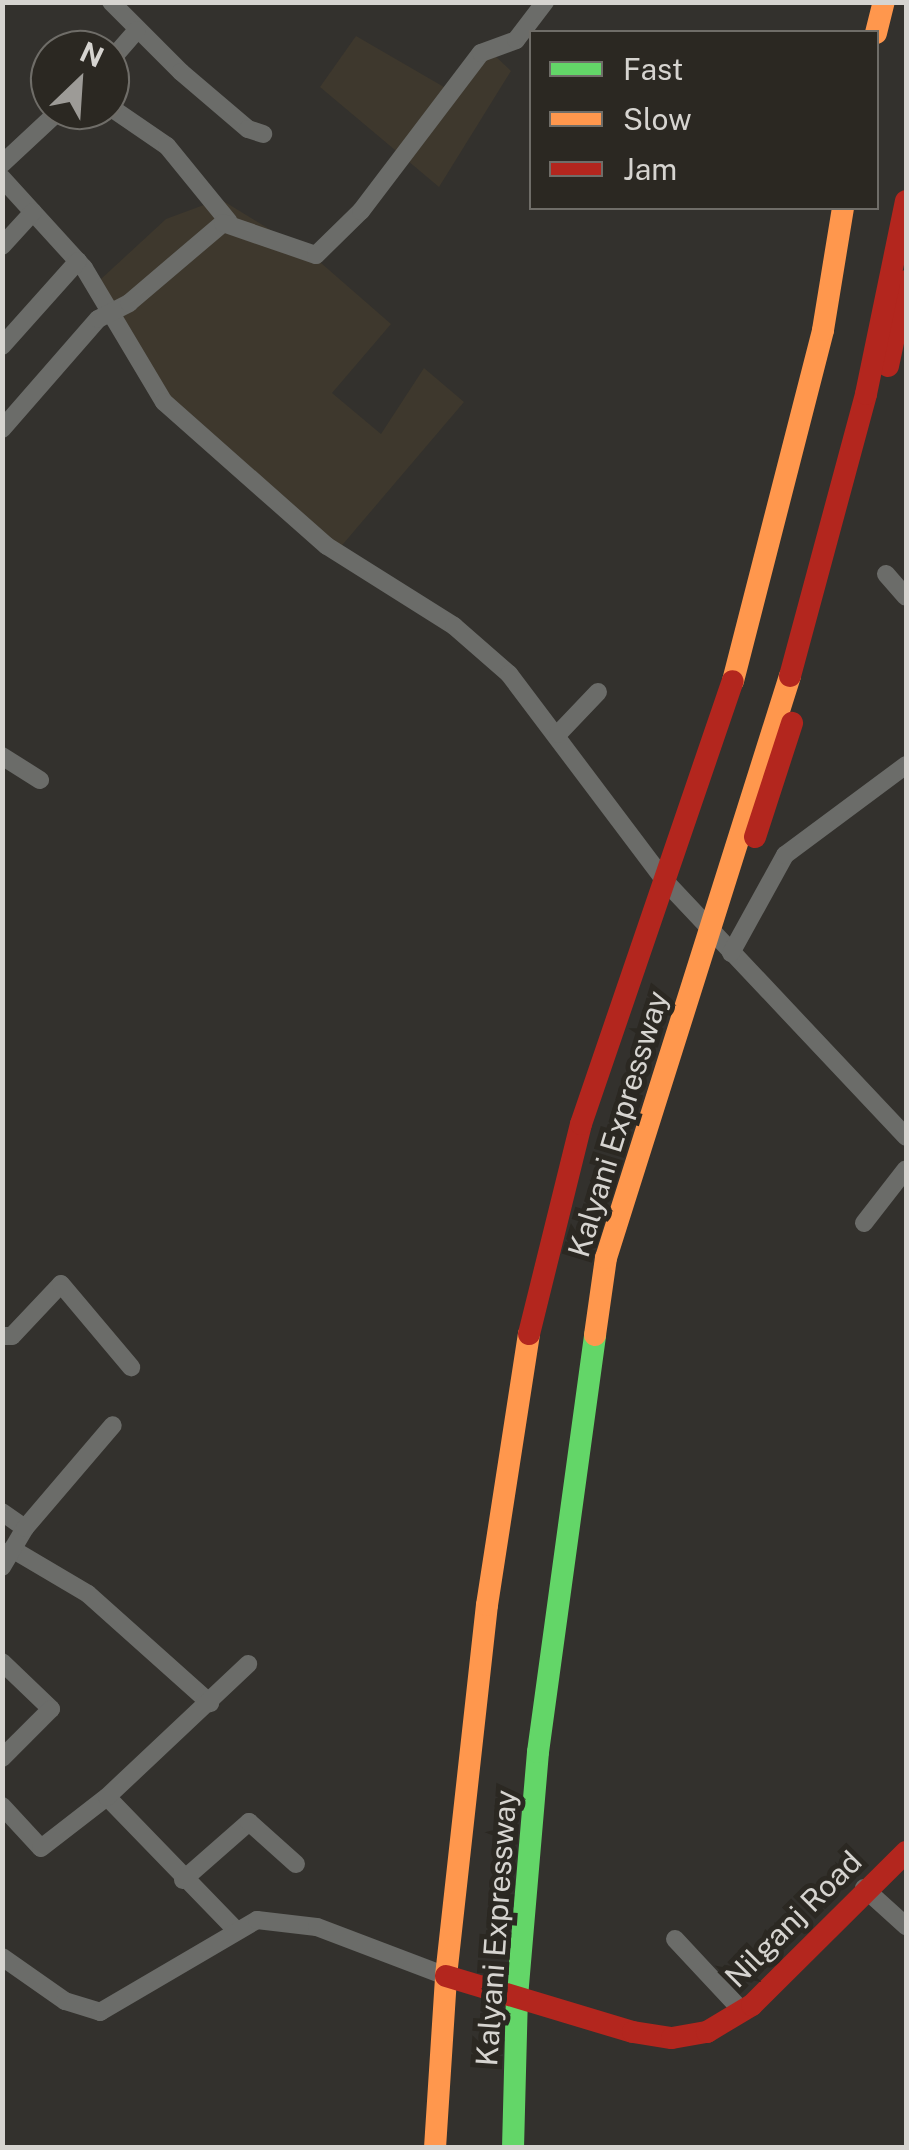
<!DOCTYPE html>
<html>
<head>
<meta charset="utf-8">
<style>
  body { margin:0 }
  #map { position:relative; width:909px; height:2150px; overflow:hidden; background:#33312d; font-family:"Public Sans",sans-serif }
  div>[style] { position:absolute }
  .built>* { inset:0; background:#3e382d }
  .street>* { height:18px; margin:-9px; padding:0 9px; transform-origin:9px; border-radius:9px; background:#6b6c69 }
  .fast>* { height:22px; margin:-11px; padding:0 11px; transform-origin:11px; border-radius:11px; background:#63d668 }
  .slow>* { height:22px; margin:-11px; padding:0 11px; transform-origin:11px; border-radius:11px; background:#ff974d }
  .jam>* { height:22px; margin:-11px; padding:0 11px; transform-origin:11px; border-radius:11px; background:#b3261e }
  span { translate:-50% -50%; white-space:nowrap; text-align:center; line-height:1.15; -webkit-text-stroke:10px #2b2822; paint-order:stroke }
  .street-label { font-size:30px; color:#d6d4d0 }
  .frame { position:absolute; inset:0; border:5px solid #d6d4d0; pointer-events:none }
  .legend { position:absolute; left:529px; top:30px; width:350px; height:180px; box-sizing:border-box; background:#2b2822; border:2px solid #6f6d68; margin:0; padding:12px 18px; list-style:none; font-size:30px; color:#d6d4d0 }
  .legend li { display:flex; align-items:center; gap:20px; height:50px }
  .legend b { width:50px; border:2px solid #6f6d68 }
  .north { position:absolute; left:30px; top:30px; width:100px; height:100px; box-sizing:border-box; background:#2b2822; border:2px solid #6f6d68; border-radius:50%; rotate:25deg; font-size:28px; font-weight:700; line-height:40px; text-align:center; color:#d6d4d0 }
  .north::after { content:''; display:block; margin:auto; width:35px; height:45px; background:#9d9b97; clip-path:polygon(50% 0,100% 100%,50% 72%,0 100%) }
</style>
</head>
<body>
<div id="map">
  <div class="built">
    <i style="clip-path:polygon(356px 36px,456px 94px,489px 50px,511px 71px,439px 187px,320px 87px)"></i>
    <i style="clip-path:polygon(220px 199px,313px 256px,391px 324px,332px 393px,381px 434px,424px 368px,464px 402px,338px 550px,154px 386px,107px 298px,101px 279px,166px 219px)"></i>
  </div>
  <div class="street">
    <i style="left:111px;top:2px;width:99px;rotate:45deg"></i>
    <i style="left:181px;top:72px;width:88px;rotate:40.4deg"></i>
    <i style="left:248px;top:129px;width:16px;rotate:18deg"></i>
    <i style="left:110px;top:61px;width:41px;rotate:-48.9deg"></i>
    <i style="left:110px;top:107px;width:69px;rotate:34.4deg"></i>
    <i style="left:167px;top:146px;width:98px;rotate:50.8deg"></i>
    <i style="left:2px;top:164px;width:79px;rotate:-43deg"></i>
    <i style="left:2px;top:178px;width:122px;rotate:47.7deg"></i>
    <i style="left:84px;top:268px;width:156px;rotate:59.2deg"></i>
    <i style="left:164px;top:402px;width:217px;rotate:41.5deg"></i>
    <i style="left:327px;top:546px;width:150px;rotate:32.2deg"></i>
    <i style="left:454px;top:626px;width:73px;rotate:41.1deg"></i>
    <i style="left:509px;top:674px;width:258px;rotate:53deg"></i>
    <i style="left:664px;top:880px;width:353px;rotate:46.7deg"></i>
    <i style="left:2px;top:246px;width:46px;rotate:-47.6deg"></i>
    <i style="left:2px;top:346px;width:114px;rotate:-48.2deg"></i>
    <i style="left:2px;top:429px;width:146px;rotate:-48.9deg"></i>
    <i style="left:98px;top:319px;width:35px;rotate:-27deg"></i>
    <i style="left:129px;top:303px;width:123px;rotate:-40.4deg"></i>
    <i style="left:223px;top:223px;width:98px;rotate:19deg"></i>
    <i style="left:316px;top:255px;width:63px;rotate:-44.4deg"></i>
    <i style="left:361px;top:211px;width:198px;rotate:-52.8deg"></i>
    <i style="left:481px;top:53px;width:37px;rotate:-20deg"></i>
    <i style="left:516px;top:40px;width:48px;rotate:-52.7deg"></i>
    <i style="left:886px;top:574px;width:30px;rotate:49deg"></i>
    <i style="left:558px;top:734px;width:58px;rotate:-46.4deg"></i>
    <i style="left:2px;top:756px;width:45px;rotate:32.3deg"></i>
    <i style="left:731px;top:953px;width:112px;rotate:-61.1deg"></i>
    <i style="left:785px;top:855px;width:151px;rotate:-36.6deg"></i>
    <i style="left:864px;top:1223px;width:68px;rotate:-52.1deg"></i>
    <i style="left:2px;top:1336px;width:10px"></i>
    <i style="left:12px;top:1336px;width:71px;rotate:-46.7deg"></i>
    <i style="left:61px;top:1284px;width:109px;rotate:49.9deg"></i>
    <i style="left:2px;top:1512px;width:28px;rotate:35deg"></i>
    <i style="left:12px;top:1549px;width:88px;rotate:30.6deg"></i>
    <i style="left:88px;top:1594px;width:164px;rotate:41.8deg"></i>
    <i style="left:2px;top:1567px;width:45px;rotate:-59.5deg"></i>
    <i style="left:25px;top:1528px;width:135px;rotate:-49.5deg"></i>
    <i style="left:2px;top:1662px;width:68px;rotate:43.8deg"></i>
    <i style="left:51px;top:1709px;width:69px;rotate:135deg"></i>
    <i style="left:2px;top:1806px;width:57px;rotate:47.1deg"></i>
    <i style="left:41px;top:1848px;width:83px;rotate:-37.7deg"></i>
    <i style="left:183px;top:1880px;width:88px;rotate:-41.3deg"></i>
    <i style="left:249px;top:1822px;width:63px;rotate:41.8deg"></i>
    <i style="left:864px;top:1888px;width:57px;rotate:42.1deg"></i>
    <i style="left:234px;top:1928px;width:182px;rotate:-134.1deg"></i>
    <i style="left:107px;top:1797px;width:194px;rotate:-43.3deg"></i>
    <i style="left:675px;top:1939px;width:100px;rotate:47deg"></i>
    <i style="left:2px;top:1957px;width:77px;rotate:34.9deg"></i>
    <i style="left:65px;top:2001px;width:37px;rotate:17deg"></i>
    <i style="left:100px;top:2012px;width:182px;rotate:-30.4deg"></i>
    <i style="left:257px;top:1920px;width:60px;rotate:6.7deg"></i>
    <i style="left:317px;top:1927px;width:138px;rotate:20.8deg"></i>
  </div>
  <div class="fast">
    <i style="left:513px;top:2148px;width:151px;rotate:-88.5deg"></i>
    <i style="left:517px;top:1997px;width:246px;rotate:-85.1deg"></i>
    <i style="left:538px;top:1752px;width:421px;rotate:-82.2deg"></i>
  </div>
  <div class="slow">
    <i style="left:876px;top:33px;width:32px;rotate:-76deg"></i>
    <i style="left:733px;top:681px;width:362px;rotate:-75.6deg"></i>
    <i style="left:823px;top:330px;width:124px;rotate:-80.7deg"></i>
    <i style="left:595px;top:1335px;width:78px;rotate:-81.9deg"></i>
    <i style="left:606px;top:1258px;width:610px;rotate:-72.46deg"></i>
    <i style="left:435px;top:2148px;width:172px;rotate:-86.3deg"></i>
    <i style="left:446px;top:1976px;width:373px;rotate:-83.7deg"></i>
    <i style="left:487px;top:1605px;width:274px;rotate:-81.2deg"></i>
  </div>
  <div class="jam">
    <i style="left:888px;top:366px;width:87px;rotate:-78deg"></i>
    <i style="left:790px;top:676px;width:292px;rotate:-74.9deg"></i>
    <i style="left:866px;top:394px;width:197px;rotate:-78.3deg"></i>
    <i style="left:755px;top:837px;width:120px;rotate:-72deg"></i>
    <i style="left:529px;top:1334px;width:216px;rotate:-76.1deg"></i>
    <i style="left:581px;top:1124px;width:468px;rotate:-71.1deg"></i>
    <i style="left:446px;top:1976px;width:195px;rotate:16.7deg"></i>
    <i style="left:633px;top:2032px;width:39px;rotate:9deg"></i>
    <i style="left:672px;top:2038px;width:36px;rotate:-10deg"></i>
    <i style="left:707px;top:2032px;width:52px;rotate:-31deg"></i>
    <i style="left:752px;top:2005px;width:217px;rotate:-44.8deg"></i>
  </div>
  <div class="street-label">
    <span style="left:618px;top:1124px;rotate:-73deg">Kalyani Expressway</span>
    <span style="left:793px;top:1919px;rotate:-45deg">Nilganj Road</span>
    <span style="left:496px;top:1928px;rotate:-86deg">Kalyani Expressway</span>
  </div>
  <div class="frame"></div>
  <ul class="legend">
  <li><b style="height:12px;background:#63d668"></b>Fast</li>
  <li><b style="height:12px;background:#ff974d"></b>Slow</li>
  <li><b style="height:12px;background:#b3261e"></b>Jam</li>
  </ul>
  <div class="north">N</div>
</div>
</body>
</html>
